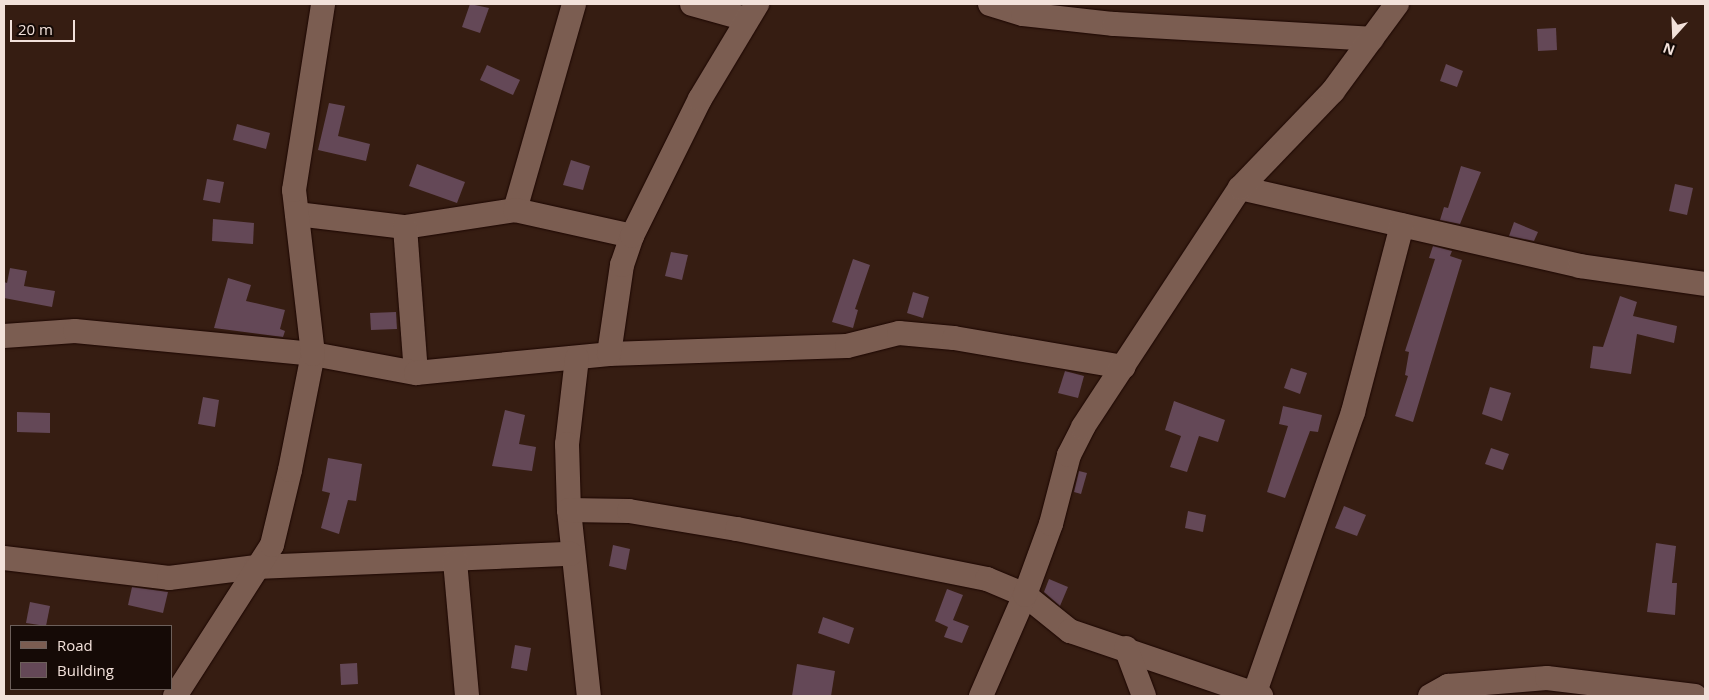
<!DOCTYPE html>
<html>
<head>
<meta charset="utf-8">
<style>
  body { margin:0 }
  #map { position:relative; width:1709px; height:700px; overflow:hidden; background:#361d12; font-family:"Open Sans",sans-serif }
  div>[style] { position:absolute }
  .building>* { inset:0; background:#644857 }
  .roads { filter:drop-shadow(0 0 1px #1c0601) drop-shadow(0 0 1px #1c0601) }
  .minor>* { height:24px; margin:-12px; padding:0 12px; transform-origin:12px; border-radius:12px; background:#7b5d51 }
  span { translate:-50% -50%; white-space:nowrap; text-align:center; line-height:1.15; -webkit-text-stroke:4px #150a06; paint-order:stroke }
  .frame { position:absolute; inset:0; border:5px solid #f2e1da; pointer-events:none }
  .legend { position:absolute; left:10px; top:625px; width:162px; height:65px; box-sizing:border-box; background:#150a06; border:1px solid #6d605b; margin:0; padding:6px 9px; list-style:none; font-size:15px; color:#f2e1da }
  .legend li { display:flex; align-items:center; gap:10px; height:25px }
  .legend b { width:25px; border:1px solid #6d605b }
  .north { position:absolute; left:1649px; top:10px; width:50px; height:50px; -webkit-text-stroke:4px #150a06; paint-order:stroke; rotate:200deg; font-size:14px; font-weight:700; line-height:20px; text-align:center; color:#f2e1da }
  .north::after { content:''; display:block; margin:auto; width:18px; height:22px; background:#f2e1da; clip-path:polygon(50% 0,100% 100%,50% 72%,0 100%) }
  .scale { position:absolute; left:10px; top:20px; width:65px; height:22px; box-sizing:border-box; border:2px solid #f2e1da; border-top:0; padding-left:6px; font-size:15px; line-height:18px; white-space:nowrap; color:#f2e1da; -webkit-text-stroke:4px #150a06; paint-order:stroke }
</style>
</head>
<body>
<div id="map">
  <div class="building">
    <i style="clip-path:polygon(470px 4px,489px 8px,480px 33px,462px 27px)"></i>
    <i style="clip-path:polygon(1556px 28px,1557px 50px,1538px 51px,1537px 29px)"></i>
    <i style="clip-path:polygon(1446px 64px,1463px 71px,1457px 87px,1440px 81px)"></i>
    <i style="clip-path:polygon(487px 65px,520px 80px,513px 95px,480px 80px)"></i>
    <i style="clip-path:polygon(329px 103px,345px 106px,338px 136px,370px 144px,366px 161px,318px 150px)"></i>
    <i style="clip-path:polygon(237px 124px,270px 133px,266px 149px,233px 140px)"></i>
    <i style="clip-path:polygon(571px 160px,590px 166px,583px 190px,563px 185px)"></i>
    <i style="clip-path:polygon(417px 164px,465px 182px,457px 203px,409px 186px)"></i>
    <i style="clip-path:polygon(1461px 166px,1481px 172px,1460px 224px,1440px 220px,1444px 207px,1448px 208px)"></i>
    <i style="clip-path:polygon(207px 179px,224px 182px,220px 203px,203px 200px)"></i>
    <i style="clip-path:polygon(1675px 184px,1693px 188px,1687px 215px,1669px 211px)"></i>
    <i style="clip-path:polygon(213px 219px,254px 223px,253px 244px,212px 241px)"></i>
    <i style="clip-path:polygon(1514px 222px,1538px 232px,1534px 241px,1509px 236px)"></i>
    <i style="clip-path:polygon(1433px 246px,1452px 251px,1450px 256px,1462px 260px,1413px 422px,1395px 416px,1408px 376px,1405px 375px,1409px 352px,1405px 351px,1435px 259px,1429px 258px)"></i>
    <i style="clip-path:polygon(671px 252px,688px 255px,682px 280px,665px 276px)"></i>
    <i style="clip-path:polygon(853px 259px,870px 265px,855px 309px,858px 310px,853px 328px,832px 322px)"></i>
    <i style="clip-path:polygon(10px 268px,27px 271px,24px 286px,55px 291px,52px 307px,4px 298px,4px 282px,7px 283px)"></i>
    <i style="clip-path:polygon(228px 278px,251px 285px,246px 301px,285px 310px,280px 329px,285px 331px,283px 337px,214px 328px)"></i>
    <i style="clip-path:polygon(913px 292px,929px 297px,923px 318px,907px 313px)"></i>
    <i style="clip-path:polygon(1620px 296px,1637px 302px,1633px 316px,1677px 326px,1674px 343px,1637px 334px,1631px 374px,1590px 368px,1593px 346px,1603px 347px)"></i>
    <i style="clip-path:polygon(396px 312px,397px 329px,371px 330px,370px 313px)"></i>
    <i style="clip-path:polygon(1291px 368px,1307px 373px,1300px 394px,1284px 388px)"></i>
    <i style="clip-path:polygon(1065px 371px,1084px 376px,1078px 398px,1058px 393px)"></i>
    <i style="clip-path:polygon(1490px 387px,1511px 393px,1502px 421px,1482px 414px)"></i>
    <i style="clip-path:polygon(203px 397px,219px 400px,215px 427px,198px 424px)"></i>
    <i style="clip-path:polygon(1174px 401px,1225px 420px,1218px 442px,1199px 436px,1187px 472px,1170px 467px,1181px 436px,1165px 430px)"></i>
    <i style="clip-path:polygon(1283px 406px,1322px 415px,1318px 432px,1310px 431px,1285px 498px,1267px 492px,1288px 426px,1279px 424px)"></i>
    <i style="clip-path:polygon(505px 410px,525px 415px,519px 444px,536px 447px,532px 471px,492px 466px)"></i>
    <i style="clip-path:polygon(17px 412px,50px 413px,50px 433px,17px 432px)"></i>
    <i style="clip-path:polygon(1491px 448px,1509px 454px,1503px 470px,1485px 464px)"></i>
    <i style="clip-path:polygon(328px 458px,362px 464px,356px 501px,348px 500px,339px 534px,321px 528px,330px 493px,322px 491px)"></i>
    <i style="clip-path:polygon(1079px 471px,1087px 473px,1081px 494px,1074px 492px)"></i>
    <i style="clip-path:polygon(1344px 506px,1366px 515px,1357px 536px,1335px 528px)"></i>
    <i style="clip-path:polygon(1188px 511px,1206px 515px,1203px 532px,1185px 528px)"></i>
    <i style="clip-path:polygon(1656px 543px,1676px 546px,1672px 583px,1677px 583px,1675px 615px,1647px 612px)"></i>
    <i style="clip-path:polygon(613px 545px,630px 549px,626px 570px,609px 566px)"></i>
    <i style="clip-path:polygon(1049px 579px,1068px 587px,1060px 606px,1044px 592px)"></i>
    <i style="clip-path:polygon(132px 587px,168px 592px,163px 613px,128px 605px)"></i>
    <i style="clip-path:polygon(947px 589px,963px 595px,953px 620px,969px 626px,962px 643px,944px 637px,948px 627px,935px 621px)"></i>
    <i style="clip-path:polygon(30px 602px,50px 606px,46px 626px,26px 623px)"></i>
    <i style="clip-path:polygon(823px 617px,854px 628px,849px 644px,818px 633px)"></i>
    <i style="clip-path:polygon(515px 645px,531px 648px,527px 671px,511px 668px)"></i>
    <i style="clip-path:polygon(357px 663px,358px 684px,341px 685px,340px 664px)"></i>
    <i style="clip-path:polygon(797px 664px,835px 671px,831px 696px,792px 696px)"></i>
  </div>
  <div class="roads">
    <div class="minor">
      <i style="left:692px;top:4px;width:56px;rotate:15.5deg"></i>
      <i style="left:990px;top:4px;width:34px;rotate:17deg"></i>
      <i style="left:1023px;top:14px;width:92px;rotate:6.3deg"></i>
      <i style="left:1114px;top:24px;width:258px;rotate:3.3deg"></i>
      <i style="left:1240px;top:188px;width:349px;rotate:12.9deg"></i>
      <i style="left:1580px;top:266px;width:126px;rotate:8.2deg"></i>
      <i style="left:515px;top:210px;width:214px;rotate:-74deg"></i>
      <i style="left:297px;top:214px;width:109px;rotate:6.9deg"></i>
      <i style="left:405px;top:227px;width:111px;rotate:-8.8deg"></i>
      <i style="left:515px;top:210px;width:120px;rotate:12.5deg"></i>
      <i style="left:405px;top:227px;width:146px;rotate:85.7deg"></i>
      <i style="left:4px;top:336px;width:71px;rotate:-4deg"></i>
      <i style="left:75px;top:331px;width:239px;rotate:5.5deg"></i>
      <i style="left:313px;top:354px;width:105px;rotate:10.5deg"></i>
      <i style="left:416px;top:373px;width:194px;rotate:-5.6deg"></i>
      <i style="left:609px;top:354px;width:238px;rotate:-1.9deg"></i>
      <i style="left:847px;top:346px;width:54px;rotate:-14deg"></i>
      <i style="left:899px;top:333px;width:55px;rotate:5.2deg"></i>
      <i style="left:954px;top:338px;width:172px;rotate:9.7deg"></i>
      <i style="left:609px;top:354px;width:90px;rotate:-81.7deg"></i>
      <i style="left:622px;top:265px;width:31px;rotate:-71deg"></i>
      <i style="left:632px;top:236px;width:153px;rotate:-63.6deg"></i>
      <i style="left:700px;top:99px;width:111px;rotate:-59deg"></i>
      <i style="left:577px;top:358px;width:87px;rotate:96.6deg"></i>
      <i style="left:567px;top:444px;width:66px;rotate:88.3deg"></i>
      <i style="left:569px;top:510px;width:187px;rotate:83.9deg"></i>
      <i style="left:569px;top:510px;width:60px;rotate:1deg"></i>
      <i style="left:629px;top:511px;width:109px;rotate:9.5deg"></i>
      <i style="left:737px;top:529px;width:255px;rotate:11.3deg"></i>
      <i style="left:987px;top:579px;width:41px;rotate:22.8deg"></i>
      <i style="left:1025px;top:595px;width:58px;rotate:38.7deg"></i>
      <i style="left:1070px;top:631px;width:202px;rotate:18.8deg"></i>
      <i style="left:4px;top:558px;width:166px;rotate:6.9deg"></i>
      <i style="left:169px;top:578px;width:88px;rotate:-7.2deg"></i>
      <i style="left:256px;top:567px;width:315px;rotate:-2.4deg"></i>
      <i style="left:455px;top:561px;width:136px;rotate:84.9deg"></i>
      <i style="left:1126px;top:648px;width:51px;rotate:69.4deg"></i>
      <i style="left:1254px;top:695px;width:300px;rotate:-70.7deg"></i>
      <i style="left:1353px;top:412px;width:193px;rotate:-75.3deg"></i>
      <i style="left:175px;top:696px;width:179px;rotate:-57.3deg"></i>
      <i style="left:272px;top:545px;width:77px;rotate:-76.5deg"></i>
      <i style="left:290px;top:470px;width:118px;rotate:-78.8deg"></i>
      <i style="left:313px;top:354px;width:165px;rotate:-96.6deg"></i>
      <i style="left:294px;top:190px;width:188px;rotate:-81.1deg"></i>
      <i style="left:981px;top:696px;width:110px;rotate:-66.5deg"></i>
      <i style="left:1025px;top:595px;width:76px;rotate:-69.9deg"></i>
      <i style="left:1051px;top:524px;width:71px;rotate:-75.4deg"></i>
      <i style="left:1069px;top:455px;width:31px;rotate:-63deg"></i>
      <i style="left:1083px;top:427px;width:286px;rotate:-56.7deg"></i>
      <i style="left:1240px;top:188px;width:134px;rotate:-46.2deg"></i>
      <i style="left:1333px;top:91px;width:108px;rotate:-53.7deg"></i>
      <i style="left:1430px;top:696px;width:21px;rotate:-29deg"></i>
      <i style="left:1448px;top:686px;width:99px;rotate:-4.6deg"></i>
      <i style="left:1547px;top:678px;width:149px;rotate:6.9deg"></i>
    </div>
  </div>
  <div class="frame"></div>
  <ul class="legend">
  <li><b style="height:6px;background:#7b5d51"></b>Road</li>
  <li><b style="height:14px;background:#644857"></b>Building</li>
  </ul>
  <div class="north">N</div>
  <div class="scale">20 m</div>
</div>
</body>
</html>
